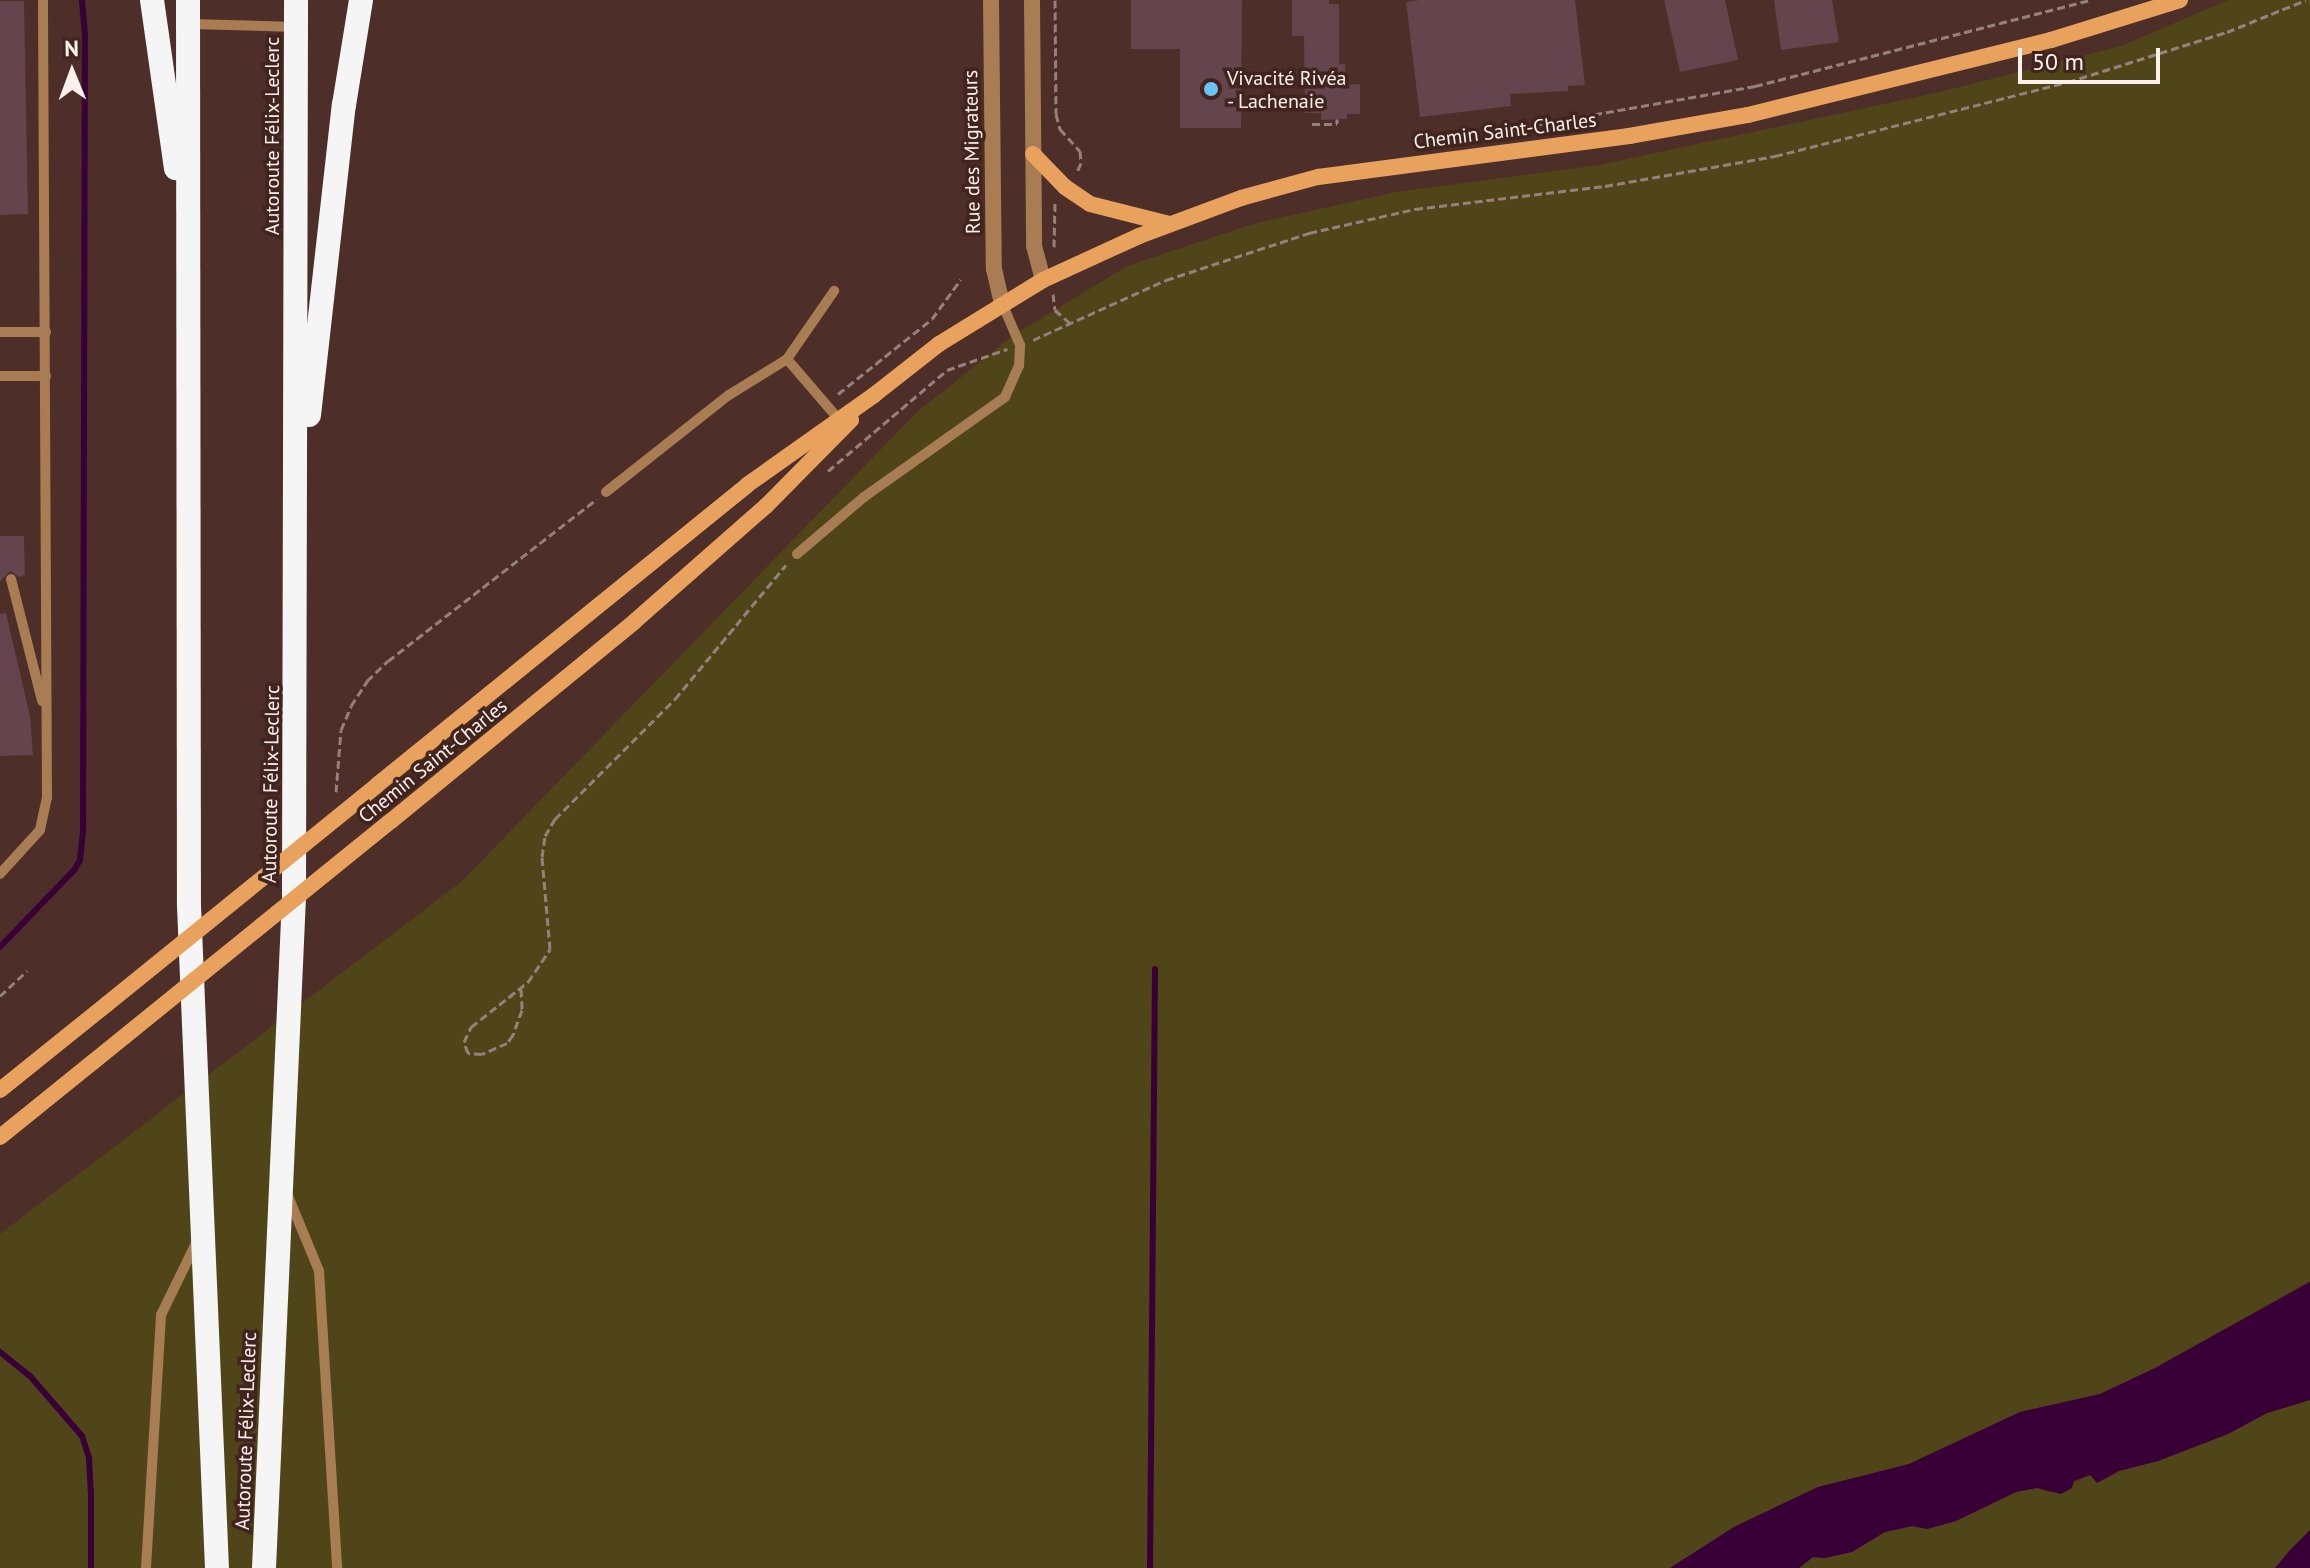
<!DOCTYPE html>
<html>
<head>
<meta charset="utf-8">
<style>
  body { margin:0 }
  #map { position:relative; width:2310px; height:1568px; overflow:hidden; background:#4d2e28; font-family:"PT Sans",sans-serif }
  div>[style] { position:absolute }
  .green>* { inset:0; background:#504518 }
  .water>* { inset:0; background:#390038 }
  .stream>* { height:6px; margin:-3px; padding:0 3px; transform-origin:3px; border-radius:3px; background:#390038 }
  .building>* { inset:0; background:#64444d }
  .path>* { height:3px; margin-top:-1.5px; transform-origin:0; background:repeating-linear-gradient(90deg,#97807b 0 8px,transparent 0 12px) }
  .service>* { height:10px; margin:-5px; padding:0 5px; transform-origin:5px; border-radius:5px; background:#a87d53 }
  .tertiary>* { height:16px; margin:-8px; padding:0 8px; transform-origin:8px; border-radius:8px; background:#a87d53 }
  .secondary>* { height:16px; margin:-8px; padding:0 8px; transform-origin:8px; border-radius:8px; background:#e8a25e }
  .motorway>* { height:24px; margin:-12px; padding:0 12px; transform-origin:12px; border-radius:12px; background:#f5f5f5 }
  .secondary-bridge>* { height:16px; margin:-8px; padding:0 8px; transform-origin:8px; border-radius:8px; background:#e8a25e }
  .dots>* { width:22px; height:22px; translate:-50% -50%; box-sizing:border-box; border:4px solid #42241e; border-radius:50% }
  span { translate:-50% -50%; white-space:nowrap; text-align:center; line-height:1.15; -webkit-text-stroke:7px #42241e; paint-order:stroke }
  .poi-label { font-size:20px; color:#fdf1ee }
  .left { translate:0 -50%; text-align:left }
  .street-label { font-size:20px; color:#fdf1ee }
  .north { position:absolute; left:32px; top:32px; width:80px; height:80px; -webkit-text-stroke:6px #42241e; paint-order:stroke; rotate:359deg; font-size:22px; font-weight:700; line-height:32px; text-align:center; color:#fdf1ee }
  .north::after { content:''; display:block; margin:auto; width:28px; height:36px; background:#fdf1ee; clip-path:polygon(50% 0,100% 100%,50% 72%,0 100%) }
  .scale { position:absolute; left:2018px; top:48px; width:142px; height:36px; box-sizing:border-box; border:4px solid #fdf1ee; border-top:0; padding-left:10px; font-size:24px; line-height:28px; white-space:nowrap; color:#fdf1ee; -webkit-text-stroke:6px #42241e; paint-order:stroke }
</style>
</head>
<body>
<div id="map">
  <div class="green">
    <i style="clip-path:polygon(2228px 0,2310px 0,2310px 1281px,2155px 1368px,2100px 1394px,2020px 1412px,1909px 1464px,1818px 1487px,1734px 1527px,1670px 1568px,0 1568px,0 1234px,462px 881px,917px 412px,1014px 335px,1127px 266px,1256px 223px,1396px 192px,1599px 165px,1940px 92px,2121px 46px)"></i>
    <i style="clip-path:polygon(2310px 1400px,2310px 1530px,2275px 1568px,1799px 1568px,1813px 1557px,1825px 1558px,1852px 1552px,1885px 1532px,1912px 1526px,1927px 1529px,1956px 1521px,2016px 1492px,2037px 1488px,2049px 1492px,2091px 1475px,2106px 1479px,2119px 1471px,2158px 1461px,2228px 1434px,2267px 1413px)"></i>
  </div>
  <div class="water">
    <i style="clip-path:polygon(2310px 1282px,2310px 1400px,2267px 1413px,2228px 1434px,2158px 1461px,2119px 1471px,2097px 1483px,2090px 1475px,2074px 1481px,2072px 1488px,2061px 1494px,2037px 1488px,2016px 1492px,1956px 1521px,1927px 1529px,1912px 1526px,1885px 1532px,1852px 1552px,1825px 1558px,1813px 1557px,1799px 1568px,1670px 1568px,1734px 1527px,1818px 1487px,1909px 1464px,2020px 1412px,2100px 1394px,2155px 1368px)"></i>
    <i style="clip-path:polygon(2310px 1530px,2310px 1568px,2275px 1568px,2290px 1550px)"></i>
  </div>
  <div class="stream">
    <i style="left:0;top:947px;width:108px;rotate:-46.1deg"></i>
    <i style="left:75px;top:869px;width:10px;rotate:-61deg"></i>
    <i style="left:80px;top:860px;width:31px;rotate:-84deg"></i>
    <i style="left:83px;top:829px;width:794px;rotate:-89.86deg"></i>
    <i style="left:85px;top:35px;width:35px;rotate:-95deg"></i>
    <i style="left:0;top:1352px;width:38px;rotate:39deg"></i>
    <i style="left:30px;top:1376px;width:79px;rotate:49.1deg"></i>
    <i style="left:82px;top:1436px;width:23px;rotate:72deg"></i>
    <i style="left:89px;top:1458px;width:33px;rotate:87deg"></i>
    <i style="left:91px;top:1491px;width:77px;rotate:90deg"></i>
    <i style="left:1150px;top:1568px;width:599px;rotate:-89.52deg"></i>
  </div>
  <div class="building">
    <i style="clip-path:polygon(1131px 0,1242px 0,1241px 128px,1180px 128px,1180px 49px,1131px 49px)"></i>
    <i style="clip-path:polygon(1292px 0,1329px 0,1329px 4px,1339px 4px,1339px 64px,1345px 64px,1346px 85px,1360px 84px,1360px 114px,1347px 114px,1347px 119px,1321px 120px,1321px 113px,1305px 113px,1304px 36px,1292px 36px)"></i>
    <i style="clip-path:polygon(1420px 0,1575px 0,1585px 85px,1568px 86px,1568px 91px,1510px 94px,1511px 106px,1420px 117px,1406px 2px)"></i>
    <i style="clip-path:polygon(1664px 0,1725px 0,1738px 60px,1680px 72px)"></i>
    <i style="clip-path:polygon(1774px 0,1832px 0,1839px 42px,1781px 50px)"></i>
    <i style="clip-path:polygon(0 1px,24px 1px,28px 214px,0 215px)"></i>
    <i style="clip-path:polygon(0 536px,24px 536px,25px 575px,19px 577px,10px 571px,0 581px)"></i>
    <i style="clip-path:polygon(6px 613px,30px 716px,33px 755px,0 756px,0 614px)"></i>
  </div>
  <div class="path">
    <i style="left:1055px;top:0;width:114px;rotate:89.5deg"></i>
    <i style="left:1056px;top:114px;width:16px;rotate:75deg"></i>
    <i style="left:1060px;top:129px;width:30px;rotate:48deg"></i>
    <i style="left:1080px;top:151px;width:12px;rotate:85deg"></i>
    <i style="left:1081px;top:163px;width:12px;rotate:114deg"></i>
    <i style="left:1312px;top:124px;width:25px"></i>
    <i style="left:1337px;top:124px;width:5px;rotate:-90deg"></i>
    <i style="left:1523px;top:127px;width:236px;rotate:-10deg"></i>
    <i style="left:1755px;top:86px;width:347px;rotate:-14.4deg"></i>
    <i style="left:1054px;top:247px;width:45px;rotate:-88.7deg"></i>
    <i style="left:1053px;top:294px;width:16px;rotate:83deg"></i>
    <i style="left:1055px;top:310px;width:20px;rotate:41deg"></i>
    <i style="left:1033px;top:340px;width:146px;rotate:-24.3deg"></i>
    <i style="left:1166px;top:280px;width:151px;rotate:-18.2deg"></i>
    <i style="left:1309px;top:233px;width:109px;rotate:-12.8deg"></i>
    <i style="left:1415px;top:209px;width:191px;rotate:-6.9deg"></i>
    <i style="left:1605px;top:186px;width:173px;rotate:-10deg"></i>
    <i style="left:1775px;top:156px;width:302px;rotate:-14.2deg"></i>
    <i style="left:2068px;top:82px;width:167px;rotate:-17.5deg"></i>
    <i style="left:2227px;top:32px;width:85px;rotate:-22.1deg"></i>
    <i style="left:838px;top:394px;width:120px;rotate:-38.6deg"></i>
    <i style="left:932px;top:319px;width:49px;rotate:-54.1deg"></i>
    <i style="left:828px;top:471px;width:156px;rotate:-40.3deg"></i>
    <i style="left:947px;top:370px;width:64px;rotate:-19.3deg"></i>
    <i style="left:336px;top:792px;width:62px;rotate:-85.4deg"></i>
    <i style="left:341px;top:730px;width:26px;rotate:-67deg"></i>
    <i style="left:351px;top:706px;width:30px;rotate:-57deg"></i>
    <i style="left:367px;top:681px;width:29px;rotate:-44deg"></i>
    <i style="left:388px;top:661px;width:264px;rotate:-37.8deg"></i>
    <i style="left:521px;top:989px;width:21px;rotate:87deg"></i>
    <i style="left:522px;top:1010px;width:27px;rotate:110deg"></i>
    <i style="left:513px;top:1035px;width:10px;rotate:127deg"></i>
    <i style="left:507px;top:1043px;width:27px;rotate:156deg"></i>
    <i style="left:482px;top:1054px;width:14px;rotate:-176deg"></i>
    <i style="left:468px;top:1053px;width:12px;rotate:-110deg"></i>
    <i style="left:464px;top:1042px;width:17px;rotate:-65deg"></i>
    <i style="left:471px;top:1027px;width:73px;rotate:-38.3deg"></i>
    <i style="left:528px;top:982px;width:40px;rotate:-56deg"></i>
    <i style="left:550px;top:949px;width:92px;rotate:-95deg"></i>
    <i style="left:542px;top:857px;width:21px;rotate:-82deg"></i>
    <i style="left:545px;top:836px;width:20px;rotate:-60deg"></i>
    <i style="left:555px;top:819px;width:170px;rotate:-45deg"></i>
    <i style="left:675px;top:699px;width:174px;rotate:-50.4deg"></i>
    <i style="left:0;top:996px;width:37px;rotate:-43deg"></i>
  </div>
  <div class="service">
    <i style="left:190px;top:24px;width:106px;rotate:1.6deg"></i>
    <i style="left:0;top:332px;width:46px"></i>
    <i style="left:787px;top:359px;width:83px;rotate:49.4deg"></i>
    <i style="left:0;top:376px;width:46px"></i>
    <i style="left:606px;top:492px;width:157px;rotate:-38.3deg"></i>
    <i style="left:729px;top:395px;width:68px;rotate:-31.8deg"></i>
    <i style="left:787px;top:359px;width:83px;rotate:-55.3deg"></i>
    <i style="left:797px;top:554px;width:88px;rotate:-40.4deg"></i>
    <i style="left:864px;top:497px;width:173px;rotate:-35.3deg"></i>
    <i style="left:1005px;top:397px;width:34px;rotate:-66deg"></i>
    <i style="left:1019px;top:366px;width:21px;rotate:-87deg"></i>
    <i style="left:1020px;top:345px;width:46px;rotate:-113.2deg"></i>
    <i style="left:11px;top:579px;width:126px;rotate:75.7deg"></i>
    <i style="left:0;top:874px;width:59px;rotate:-47.7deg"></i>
    <i style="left:40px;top:830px;width:33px;rotate:-78deg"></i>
    <i style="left:47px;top:798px;width:798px;rotate:-90.29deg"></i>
    <i style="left:288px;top:1196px;width:81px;rotate:67.5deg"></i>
    <i style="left:319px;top:1271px;width:298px;rotate:86.5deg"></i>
    <i style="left:146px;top:1568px;width:253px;rotate:-86.6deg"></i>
    <i style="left:161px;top:1315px;width:85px;rotate:-64deg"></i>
  </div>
  <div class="tertiary">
    <i style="left:991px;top:0;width:269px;rotate:89.4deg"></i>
    <i style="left:994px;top:269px;width:35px;rotate:77deg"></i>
    <i style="left:1032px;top:0;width:246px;rotate:89.5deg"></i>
    <i style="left:1034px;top:246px;width:35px;rotate:75deg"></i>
  </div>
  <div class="secondary">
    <i style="left:1033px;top:154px;width:46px;rotate:45.9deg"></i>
    <i style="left:1065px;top:187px;width:30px;rotate:34deg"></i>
    <i style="left:1090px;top:204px;width:81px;rotate:14.2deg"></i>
    <i style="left:377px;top:785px;width:476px;rotate:-39deg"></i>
    <i style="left:747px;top:485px;width:156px;rotate:-35.3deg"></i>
    <i style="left:874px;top:395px;width:83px;rotate:-38.1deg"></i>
    <i style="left:939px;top:344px;width:122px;rotate:-31.6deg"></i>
    <i style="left:1043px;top:280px;width:106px;rotate:-24.6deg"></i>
    <i style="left:1139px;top:236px;width:109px;rotate:-20.4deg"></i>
    <i style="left:1241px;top:198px;width:80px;rotate:-15.3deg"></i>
    <i style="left:1318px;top:177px;width:314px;rotate:-7.5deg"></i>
    <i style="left:1629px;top:136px;width:121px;rotate:-10deg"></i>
    <i style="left:1748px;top:115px;width:312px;rotate:-13.9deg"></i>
    <i style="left:2051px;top:40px;width:135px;rotate:-17.2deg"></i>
    <i style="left:391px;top:821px;width:315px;rotate:-39.3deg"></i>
    <i style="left:635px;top:621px;width:174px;rotate:-41.3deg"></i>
    <i style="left:766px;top:506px;width:121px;rotate:-45.3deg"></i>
    <i style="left:0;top:1090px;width:137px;rotate:-38.8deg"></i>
    <i style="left:0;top:1137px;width:119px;rotate:-38.9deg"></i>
  </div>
  <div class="motorway">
    <i style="left:152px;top:0;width:170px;rotate:81.9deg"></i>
    <i style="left:188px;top:0;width:906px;rotate:89.94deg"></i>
    <i style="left:189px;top:906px;width:663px;rotate:87.58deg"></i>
    <i style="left:309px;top:415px;width:312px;rotate:-83.6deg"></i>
    <i style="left:344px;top:105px;width:106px;rotate:-80.8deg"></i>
    <i style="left:264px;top:1568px;width:673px;rotate:-87.44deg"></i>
    <i style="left:294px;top:896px;width:896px;rotate:-89.87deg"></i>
  </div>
  <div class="secondary-bridge">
    <i style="left:107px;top:1004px;width:348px;rotate:-39deg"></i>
    <i style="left:93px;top:1062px;width:383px;rotate:-39deg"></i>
  </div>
  <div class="dots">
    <i style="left:1211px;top:89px;background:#6cc3f2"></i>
  </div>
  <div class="poi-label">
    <span class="left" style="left:1227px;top:90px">Vivacité Rivéa<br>- Lachenaie</span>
  </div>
  <div class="street-label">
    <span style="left:1505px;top:131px;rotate:-7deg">Chemin Saint-Charles</span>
    <span style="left:272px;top:136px;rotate:-90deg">Autoroute Félix-Leclerc</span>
    <span style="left:972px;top:152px;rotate:-91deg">Rue des Migrateurs</span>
    <span style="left:433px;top:761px;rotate:-39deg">Chemin Saint-Charles</span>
    <span style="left:271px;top:784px;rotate:-89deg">Autoroute Félix-Leclerc</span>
    <span style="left:246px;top:1431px;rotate:-88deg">Autoroute Félix-Leclerc</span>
  </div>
  <div class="north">N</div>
  <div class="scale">50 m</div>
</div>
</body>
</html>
